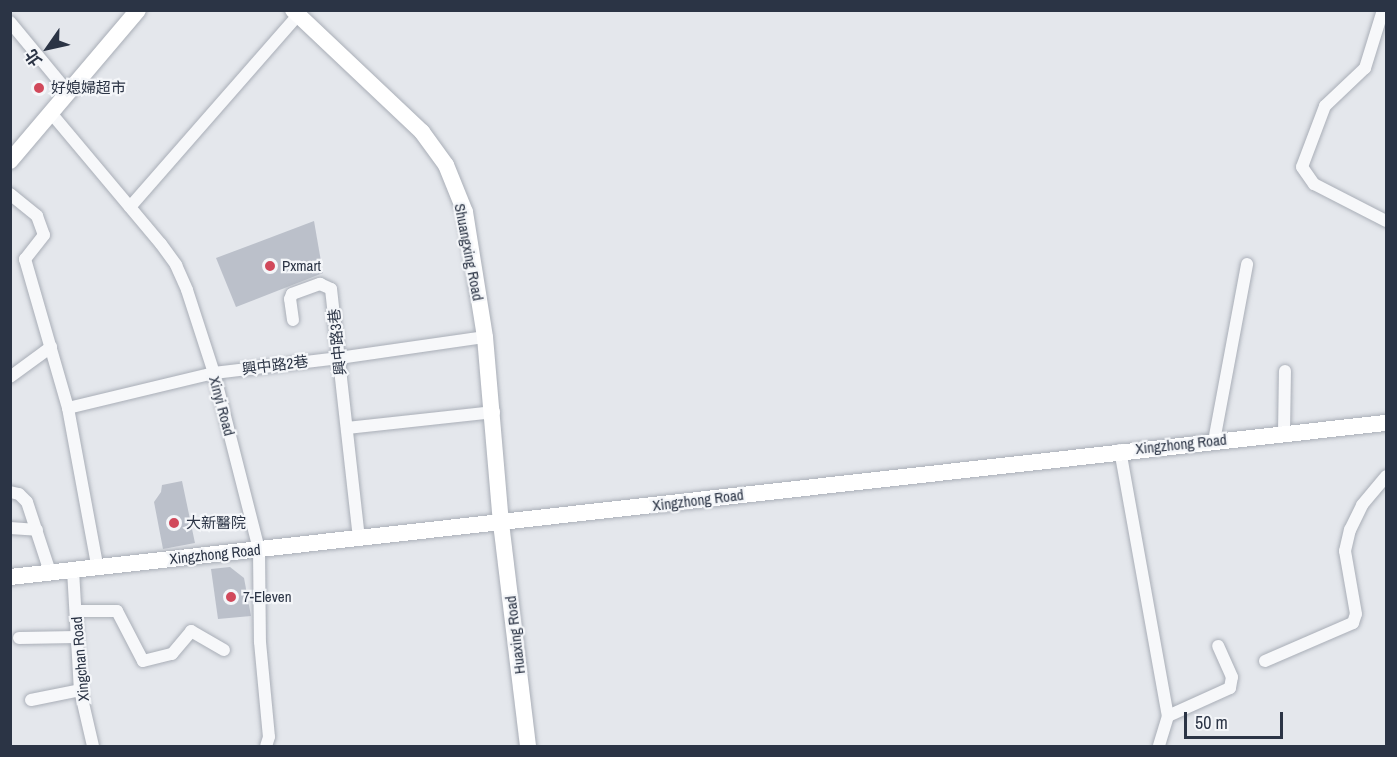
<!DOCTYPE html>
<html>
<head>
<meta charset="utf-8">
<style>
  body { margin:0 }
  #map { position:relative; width:1397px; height:757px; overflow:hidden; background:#e4e7ec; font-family:"Archivo Narrow","Noto Sans TC",sans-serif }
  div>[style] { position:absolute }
  .building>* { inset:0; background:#bbc0ca }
  .roads { filter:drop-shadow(0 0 2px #a9aeb7) drop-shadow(0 0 2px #a9aeb7) }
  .minor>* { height:12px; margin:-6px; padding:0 6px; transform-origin:6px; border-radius:6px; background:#f7f8fa }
  .major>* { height:16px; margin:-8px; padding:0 8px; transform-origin:8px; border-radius:8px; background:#fff }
  .dots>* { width:16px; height:16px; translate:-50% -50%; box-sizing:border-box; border:3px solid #f4f6f9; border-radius:50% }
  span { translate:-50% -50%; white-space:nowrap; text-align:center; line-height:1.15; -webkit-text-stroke:4.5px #f4f6f9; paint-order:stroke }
  .poi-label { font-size:15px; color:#2b3445 }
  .left { translate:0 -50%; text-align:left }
  .street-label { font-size:15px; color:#2b3445 }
  .frame { position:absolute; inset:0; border:12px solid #2b3445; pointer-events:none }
  .north { position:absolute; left:18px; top:18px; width:60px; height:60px; -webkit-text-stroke:4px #f4f6f9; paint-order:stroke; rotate:236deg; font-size:16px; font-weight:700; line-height:24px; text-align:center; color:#2b3445 }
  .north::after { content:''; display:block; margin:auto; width:21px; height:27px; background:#2b3445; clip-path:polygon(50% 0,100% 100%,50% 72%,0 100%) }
  .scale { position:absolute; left:1184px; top:712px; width:99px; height:27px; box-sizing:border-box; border:3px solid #2b3445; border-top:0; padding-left:8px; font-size:18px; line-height:21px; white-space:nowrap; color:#2b3445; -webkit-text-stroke:4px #f4f6f9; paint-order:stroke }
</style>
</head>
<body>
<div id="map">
  <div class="building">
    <i style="clip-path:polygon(314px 221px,323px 273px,236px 307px,216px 258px)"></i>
    <i style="clip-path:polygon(182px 481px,195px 543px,163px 549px,154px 502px,161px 492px,162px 485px)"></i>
    <i style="clip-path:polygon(230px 567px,244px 578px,251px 616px,218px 619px,211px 569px)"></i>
  </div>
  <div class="roads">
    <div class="minor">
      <i style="left:1383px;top:10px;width:61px;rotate:107.2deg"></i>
      <i style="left:1365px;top:68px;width:55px;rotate:136.5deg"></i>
      <i style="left:1325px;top:106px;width:65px;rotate:110.7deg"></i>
      <i style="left:1302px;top:167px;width:21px;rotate:55deg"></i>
      <i style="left:1314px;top:184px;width:81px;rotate:27.2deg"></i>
      <i style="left:10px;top:22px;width:91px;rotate:50.4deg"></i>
      <i style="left:51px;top:113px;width:171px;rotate:50deg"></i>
      <i style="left:161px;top:244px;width:26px;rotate:54deg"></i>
      <i style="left:176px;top:265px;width:27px;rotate:66deg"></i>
      <i style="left:187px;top:290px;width:87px;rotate:72deg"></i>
      <i style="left:214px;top:373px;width:183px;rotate:75.7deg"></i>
      <i style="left:259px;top:550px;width:92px;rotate:89.4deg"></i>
      <i style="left:260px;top:642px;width:95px;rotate:84.6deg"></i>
      <i style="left:269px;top:737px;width:9px;rotate:108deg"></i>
      <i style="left:10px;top:194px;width:35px;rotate:39deg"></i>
      <i style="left:37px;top:216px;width:20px;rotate:70deg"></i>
      <i style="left:44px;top:235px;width:31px;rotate:128deg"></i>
      <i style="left:25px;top:259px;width:155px;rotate:73.9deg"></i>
      <i style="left:68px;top:408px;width:160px;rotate:79.5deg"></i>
      <i style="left:130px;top:207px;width:255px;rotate:-48.8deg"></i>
      <i style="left:293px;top:320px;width:21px;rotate:-98deg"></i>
      <i style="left:290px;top:299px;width:5px;rotate:-68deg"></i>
      <i style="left:292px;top:294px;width:30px;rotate:-20deg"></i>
      <i style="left:320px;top:284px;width:12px;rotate:24deg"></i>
      <i style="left:331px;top:289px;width:250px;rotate:83.6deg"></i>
      <i style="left:10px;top:377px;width:51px;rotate:-36.2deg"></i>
      <i style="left:68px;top:408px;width:150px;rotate:-13.5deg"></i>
      <i style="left:214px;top:373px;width:126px;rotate:-6.8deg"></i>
      <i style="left:339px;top:358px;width:148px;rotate:-8.2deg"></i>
      <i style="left:347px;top:428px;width:148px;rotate:-6.2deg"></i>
      <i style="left:1284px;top:433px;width:62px;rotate:-89.1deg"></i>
      <i style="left:1214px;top:441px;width:180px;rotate:-79.4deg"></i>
      <i style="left:1120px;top:450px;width:270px;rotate:79.8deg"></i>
      <i style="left:1168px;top:716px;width:31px;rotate:107deg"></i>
      <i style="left:10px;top:492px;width:9px;rotate:13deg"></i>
      <i style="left:19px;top:494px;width:11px;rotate:45deg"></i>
      <i style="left:27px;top:502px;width:74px;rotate:71.8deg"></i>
      <i style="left:10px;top:528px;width:27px;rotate:4deg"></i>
      <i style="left:73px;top:570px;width:120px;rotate:86.7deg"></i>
      <i style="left:80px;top:690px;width:57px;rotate:76.9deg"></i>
      <i style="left:76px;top:611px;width:41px"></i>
      <i style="left:117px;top:611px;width:56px;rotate:62.5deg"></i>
      <i style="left:143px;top:661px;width:30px;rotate:-14deg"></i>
      <i style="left:172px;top:654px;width:30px;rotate:-50deg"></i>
      <i style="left:191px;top:631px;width:38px;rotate:30deg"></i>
      <i style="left:19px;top:638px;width:58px;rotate:-1deg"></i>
      <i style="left:1265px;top:661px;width:96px;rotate:-23.4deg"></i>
      <i style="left:1353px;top:623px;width:9px;rotate:-72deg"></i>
      <i style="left:1356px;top:614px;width:64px;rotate:-99.9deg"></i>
      <i style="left:1345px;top:551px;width:22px;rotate:-77deg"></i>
      <i style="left:1350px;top:530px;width:28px;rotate:-64deg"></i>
      <i style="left:1362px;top:505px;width:38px;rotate:-50deg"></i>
      <i style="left:31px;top:700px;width:50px;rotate:-11.5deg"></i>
      <i style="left:1168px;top:716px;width:68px;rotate:-24.3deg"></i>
      <i style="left:1230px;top:688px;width:11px;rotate:-80deg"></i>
      <i style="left:1232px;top:677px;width:34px;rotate:-114deg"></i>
    </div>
    <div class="major">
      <i style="left:293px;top:10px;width:178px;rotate:43.4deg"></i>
      <i style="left:422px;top:132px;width:41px;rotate:54deg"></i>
      <i style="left:446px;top:165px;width:51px;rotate:68deg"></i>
      <i style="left:465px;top:212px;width:127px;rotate:80.9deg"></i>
      <i style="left:485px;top:337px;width:187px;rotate:85.1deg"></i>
      <i style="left:501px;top:523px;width:225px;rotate:83.1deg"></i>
      <i style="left:10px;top:161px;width:198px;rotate:-49.7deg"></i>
      <i style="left:10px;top:577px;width:1385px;rotate:-6.39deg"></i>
    </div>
  </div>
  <div class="dots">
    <i style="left:39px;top:88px;background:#d1495b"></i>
    <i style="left:270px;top:266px;background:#d1495b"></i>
    <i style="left:174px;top:523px;background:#d1495b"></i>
    <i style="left:231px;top:597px;background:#d1495b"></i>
  </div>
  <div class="poi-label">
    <span class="left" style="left:51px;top:88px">好媳婦超市</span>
    <span class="left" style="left:282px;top:266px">Pxmart</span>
    <span class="left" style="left:186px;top:523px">大新醫院</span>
    <span class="left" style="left:243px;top:597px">7-Eleven</span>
  </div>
  <div class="street-label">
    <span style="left:469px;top:252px;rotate:79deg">Shuangxing Road</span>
    <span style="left:337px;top:342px;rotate:-96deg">興中路3巷</span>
    <span style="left:275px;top:365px;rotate:-7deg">興中路2巷</span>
    <span style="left:222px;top:406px;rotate:75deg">Xinyi Road</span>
    <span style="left:1181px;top:444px;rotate:-6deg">Xingzhong Road</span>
    <span style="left:698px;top:500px;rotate:-7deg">Xingzhong Road</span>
    <span style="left:215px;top:554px;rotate:-6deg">Xingzhong Road</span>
    <span style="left:515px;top:635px;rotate:-97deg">Huaxing Road</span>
    <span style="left:80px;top:659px;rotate:-95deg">Xingchan Road</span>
  </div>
  <div class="frame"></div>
  <div class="north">北</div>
  <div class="scale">50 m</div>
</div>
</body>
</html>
